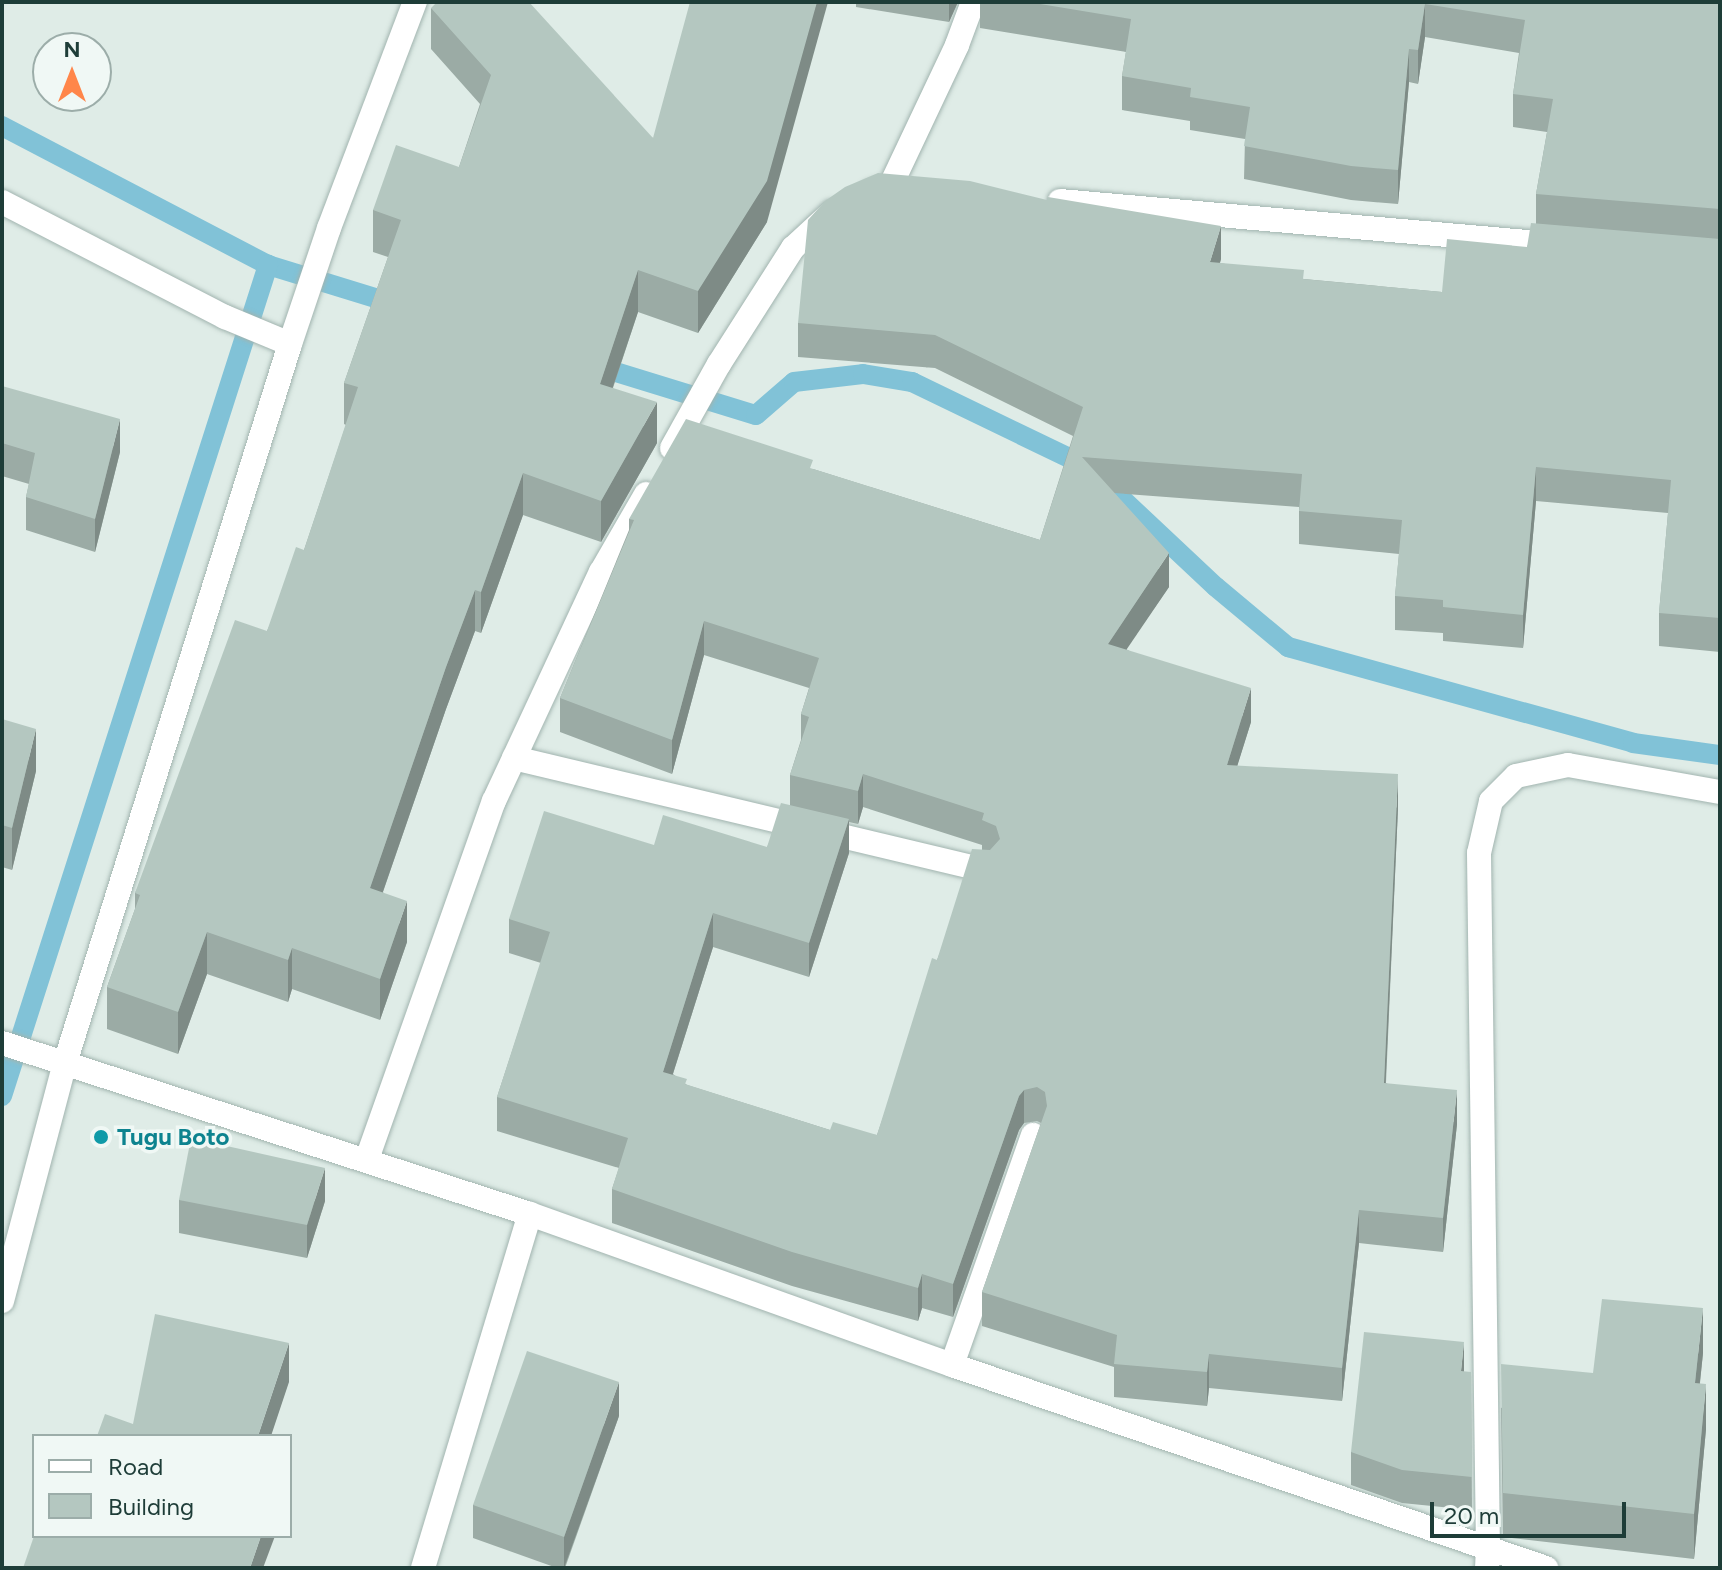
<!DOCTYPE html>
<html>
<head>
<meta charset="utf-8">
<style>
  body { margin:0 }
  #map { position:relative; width:1722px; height:1570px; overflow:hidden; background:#dfece7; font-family:Figtree,sans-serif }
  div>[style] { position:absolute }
  .stream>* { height:20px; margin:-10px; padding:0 10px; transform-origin:10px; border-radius:10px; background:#81c2d7 }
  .roads { filter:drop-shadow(0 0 2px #a1b4af) drop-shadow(0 0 2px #a1b4af) }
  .lane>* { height:24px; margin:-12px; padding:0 12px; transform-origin:12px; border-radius:12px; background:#fff }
  .street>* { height:24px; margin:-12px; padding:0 12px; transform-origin:12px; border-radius:12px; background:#fff }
  .secondary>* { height:24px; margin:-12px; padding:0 12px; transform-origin:12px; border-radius:12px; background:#fff }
  .wall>* { inset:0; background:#9baba5 }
  .shaded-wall>* { inset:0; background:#7e8b86 }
  .building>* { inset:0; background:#b4c7c0 }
  .dots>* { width:22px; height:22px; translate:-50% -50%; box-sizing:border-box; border:4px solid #f0f8f5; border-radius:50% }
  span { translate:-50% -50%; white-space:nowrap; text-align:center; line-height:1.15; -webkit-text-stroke:7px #f0f8f5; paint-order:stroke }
  .culture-label { font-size:24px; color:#0d838f; font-weight:700 }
  .left { translate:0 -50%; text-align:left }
  .frame { position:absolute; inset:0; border:4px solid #1e3d38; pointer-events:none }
  .legend { position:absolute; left:32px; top:1434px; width:260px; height:104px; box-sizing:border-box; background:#f0f8f5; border:2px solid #9cada9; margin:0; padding:10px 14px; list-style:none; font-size:24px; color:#1e3d38 }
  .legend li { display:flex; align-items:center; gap:16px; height:40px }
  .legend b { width:40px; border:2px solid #9cada9 }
  .north { position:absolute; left:32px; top:32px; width:80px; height:80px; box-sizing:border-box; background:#f0f8f5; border:2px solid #9cada9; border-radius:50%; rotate:0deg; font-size:22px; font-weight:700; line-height:32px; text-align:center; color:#1e3d38 }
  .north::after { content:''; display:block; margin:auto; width:28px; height:36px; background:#ff864a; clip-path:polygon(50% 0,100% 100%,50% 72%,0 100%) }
  .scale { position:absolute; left:1430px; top:1502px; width:196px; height:36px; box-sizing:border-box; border:4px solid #1e3d38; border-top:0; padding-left:10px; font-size:24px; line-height:28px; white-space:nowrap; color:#1e3d38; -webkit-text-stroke:6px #f0f8f5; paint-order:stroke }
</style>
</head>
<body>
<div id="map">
  <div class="stream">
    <i style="left:2px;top:126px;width:300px;rotate:27.6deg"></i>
    <i style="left:268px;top:265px;width:136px;rotate:17.1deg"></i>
    <i style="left:593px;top:365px;width:170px;rotate:17.1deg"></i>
    <i style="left:756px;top:415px;width:50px;rotate:-41deg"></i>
    <i style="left:794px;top:382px;width:69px;rotate:-6.6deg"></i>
    <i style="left:863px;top:374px;width:50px;rotate:9.3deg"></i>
    <i style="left:912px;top:382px;width:195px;rotate:25.8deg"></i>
    <i style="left:1088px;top:467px;width:175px;rotate:43.2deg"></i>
    <i style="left:1216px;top:587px;width:94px;rotate:39.8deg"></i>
    <i style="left:1288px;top:647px;width:358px;rotate:15.5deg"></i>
    <i style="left:1633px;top:743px;width:88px;rotate:7.9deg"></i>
    <i style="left:2px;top:1096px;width:873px;rotate:-72.25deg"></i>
  </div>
  <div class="roads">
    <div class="lane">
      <i style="left:514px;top:758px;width:484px;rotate:13.4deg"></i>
      <i style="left:952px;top:1365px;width:244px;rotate:-70.6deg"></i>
      <i style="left:1487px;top:1568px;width:17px;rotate:-87deg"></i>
    </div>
    <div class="street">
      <i style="left:872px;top:192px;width:19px;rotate:-16deg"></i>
      <i style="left:890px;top:187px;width:157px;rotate:-64.7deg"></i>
      <i style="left:957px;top:45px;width:46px;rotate:-69.6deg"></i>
      <i style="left:1060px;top:201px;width:503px;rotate:5.02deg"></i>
      <i style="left:2px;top:202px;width:251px;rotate:27.3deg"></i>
      <i style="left:225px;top:317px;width:70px;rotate:22.6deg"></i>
      <i style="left:672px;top:448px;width:96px;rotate:-60.8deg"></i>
      <i style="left:719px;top:364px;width:138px;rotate:-57.5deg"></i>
      <i style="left:793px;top:248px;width:53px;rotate:-42.7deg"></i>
      <i style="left:2px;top:1043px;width:555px;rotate:17.95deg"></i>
      <i style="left:530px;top:1214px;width:448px;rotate:19.7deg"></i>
      <i style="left:952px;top:1365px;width:628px;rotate:18.87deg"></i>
      <i style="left:367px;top:1159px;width:380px;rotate:-70.5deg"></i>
      <i style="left:494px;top:801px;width:253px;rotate:-65deg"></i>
      <i style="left:601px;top:572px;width:90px;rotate:-60deg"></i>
      <i style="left:1488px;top:1551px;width:698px;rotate:-90.74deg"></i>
      <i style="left:1479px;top:853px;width:53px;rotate:-77deg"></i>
      <i style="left:1491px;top:801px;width:35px;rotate:-45deg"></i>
      <i style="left:1516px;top:776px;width:53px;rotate:-11.9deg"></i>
      <i style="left:1568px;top:765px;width:154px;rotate:10.1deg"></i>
      <i style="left:423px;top:1568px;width:370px;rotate:-73.2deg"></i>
    </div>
    <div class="secondary">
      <i style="left:2px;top:1301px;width:246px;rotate:-75.2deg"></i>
      <i style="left:65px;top:1063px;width:753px;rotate:-72.62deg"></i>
      <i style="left:290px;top:344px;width:122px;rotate:-71.4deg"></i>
      <i style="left:329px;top:228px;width:242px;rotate:-69.2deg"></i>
    </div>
  </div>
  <div class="wall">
    <i style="clip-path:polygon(856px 2px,958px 2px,949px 22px,856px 7px)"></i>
    <i style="clip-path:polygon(evenodd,980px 2px,1720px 2px,1720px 652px,1659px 646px,1659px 613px,1668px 513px,1536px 501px,1523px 648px,1443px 641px,1443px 633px,1395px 630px,1395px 596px,1399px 554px,1299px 544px,1299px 507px,1114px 493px,1169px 587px,1126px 649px,1251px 722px,1237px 766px,1398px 808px,1386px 1083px,1457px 1124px,1443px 1252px,1359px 1243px,1342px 1401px,1209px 1388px,1207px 1406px,1114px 1397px,1114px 1367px,982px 1326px,982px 1292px,1041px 1123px,1037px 1121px,1024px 1123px,1019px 1130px,953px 1317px,922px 1308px,918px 1321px,792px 1286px,612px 1223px,612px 1189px,619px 1168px,497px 1131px,497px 1097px,541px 963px,509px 953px,509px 919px,654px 845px,767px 847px,790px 806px,790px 775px,801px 740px,801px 714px,809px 688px,704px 655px,672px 774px,560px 732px,560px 698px,629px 530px,629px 519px,813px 469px,1040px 540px,1073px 436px,935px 368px,798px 357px,798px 323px,1221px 259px,1220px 263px,1304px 279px,1442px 292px,1527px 247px,1536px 224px,1536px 194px,1547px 132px,1513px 127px,1513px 94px,1519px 53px,1425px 37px,1418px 84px,1409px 82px,1398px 204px,1351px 200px,1244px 179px,1245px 139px,1190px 130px,1190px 121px,1122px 110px,1122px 76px,1126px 52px,980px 28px,980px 2px,863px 807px,982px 845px,982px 850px,937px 960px,877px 1135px,830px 1130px,687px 1085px,673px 1074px,713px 947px,809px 977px,849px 853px,849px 822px,858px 824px,863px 807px)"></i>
    <i style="clip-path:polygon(431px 8px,653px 138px,767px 222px,698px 333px,638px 312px,613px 388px,657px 443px,601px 542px,523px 515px,481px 633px,475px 631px,446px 709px,383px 892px,407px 942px,380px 1020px,292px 989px,288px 1002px,207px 974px,178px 1054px,107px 1029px,107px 987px,135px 909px,135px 893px,267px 631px,304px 550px,346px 425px,344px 424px,344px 383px,388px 257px,373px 252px,373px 210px,459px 167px,480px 104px,431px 49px)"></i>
    <i style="clip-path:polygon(2px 386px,120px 452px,95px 552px,26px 530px,26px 497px,29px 484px,2px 476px)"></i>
    <i style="clip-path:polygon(2px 719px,36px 771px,12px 870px,2px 867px)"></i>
    <i style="clip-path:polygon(179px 1200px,325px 1201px,307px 1258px,179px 1233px)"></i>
    <i style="clip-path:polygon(1703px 1353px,1700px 1383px,1706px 1429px,1694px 1559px,1503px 1537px,1501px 1408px,1593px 1373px)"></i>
    <i style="clip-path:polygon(1464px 1372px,1471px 1372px,1472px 1510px,1402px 1503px,1351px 1485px,1351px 1452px)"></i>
    <i style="clip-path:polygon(619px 1416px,565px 1568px,557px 1568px,473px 1538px,473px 1505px)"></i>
  </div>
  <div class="shaded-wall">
    <i style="clip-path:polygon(817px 2px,828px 2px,767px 222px,698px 333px,698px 291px)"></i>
    <i style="clip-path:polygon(949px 2px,958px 2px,949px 22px)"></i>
    <i style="clip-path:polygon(1425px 4px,1425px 37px,1418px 84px,1418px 50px)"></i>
    <i style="clip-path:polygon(1409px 49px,1409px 82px,1398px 204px,1398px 170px)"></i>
    <i style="clip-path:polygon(1221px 226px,1221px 259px,1210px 295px,1210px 262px)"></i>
    <i style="clip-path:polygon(638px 270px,638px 312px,600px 425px,600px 384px)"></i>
    <i style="clip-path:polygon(657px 402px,657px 443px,601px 542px,601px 501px)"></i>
    <i style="clip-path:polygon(120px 419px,120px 452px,95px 552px,95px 519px)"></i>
    <i style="clip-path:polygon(1536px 467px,1536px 501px,1523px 648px,1523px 615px)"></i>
    <i style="clip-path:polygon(523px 473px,523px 515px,481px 633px,481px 592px)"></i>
    <i style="clip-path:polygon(1169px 553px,1169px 587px,1108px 677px,1108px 644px)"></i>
    <i style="clip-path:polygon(475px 590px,475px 631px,446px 709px,370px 929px,370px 888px,446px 667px)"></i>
    <i style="clip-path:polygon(704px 621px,704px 655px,672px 774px,672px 740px)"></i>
    <i style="clip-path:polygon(1251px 688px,1251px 722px,1227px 799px,1227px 765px)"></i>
    <i style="clip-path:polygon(36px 729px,36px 771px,12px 870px,12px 828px)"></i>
    <i style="clip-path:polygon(863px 774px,863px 807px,858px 824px,858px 791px)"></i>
    <i style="clip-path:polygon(1398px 774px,1398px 808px,1384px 1117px,1384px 1083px)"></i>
    <i style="clip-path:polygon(849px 819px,849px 853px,809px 977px,809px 943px)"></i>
    <i style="clip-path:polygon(407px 901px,407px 942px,380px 1020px,380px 979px)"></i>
    <i style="clip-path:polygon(713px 913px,713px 947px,663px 1105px,663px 1072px)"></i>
    <i style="clip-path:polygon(207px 932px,207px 974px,178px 1054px,178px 1012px)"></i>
    <i style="clip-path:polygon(292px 948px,292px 989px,288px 1002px,288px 960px)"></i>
    <i style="clip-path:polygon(1024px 1090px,1024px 1123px,1019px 1130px,953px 1317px,953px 1284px,1019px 1096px)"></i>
    <i style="clip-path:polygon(1457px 1090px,1457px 1124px,1443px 1252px,1443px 1218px)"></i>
    <i style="clip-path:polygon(325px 1168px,325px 1201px,307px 1258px,307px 1225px)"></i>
    <i style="clip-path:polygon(1359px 1210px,1359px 1243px,1342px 1401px,1342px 1368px)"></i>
    <i style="clip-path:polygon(922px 1274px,922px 1308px,918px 1321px,918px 1288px)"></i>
    <i style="clip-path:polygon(1703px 1308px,1703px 1353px,1695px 1427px,1695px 1383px)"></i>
    <i style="clip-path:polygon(1464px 1342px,1464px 1375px,1461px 1371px)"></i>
    <i style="clip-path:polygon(289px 1343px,289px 1382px,271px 1436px,258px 1436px)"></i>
    <i style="clip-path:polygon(1209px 1354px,1209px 1388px,1207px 1406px,1207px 1372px)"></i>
    <i style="clip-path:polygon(619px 1382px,619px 1416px,564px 1568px,564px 1537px)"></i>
    <i style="clip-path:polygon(1706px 1384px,1706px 1429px,1694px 1559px,1694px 1514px)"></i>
    <i style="clip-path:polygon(261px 1536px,275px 1536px,263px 1568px,250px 1568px)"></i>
  </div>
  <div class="building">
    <i style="clip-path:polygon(437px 2px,529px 2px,653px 138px,690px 2px,817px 2px,767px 181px,698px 291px,638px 270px,600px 384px,657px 402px,601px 501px,523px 473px,481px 592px,475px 590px,446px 667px,370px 888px,407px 901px,380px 979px,292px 948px,288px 960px,207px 932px,178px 1012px,107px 987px,140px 895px,135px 893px,235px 620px,267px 631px,296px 547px,304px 550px,358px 387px,344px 383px,401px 220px,373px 210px,396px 145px,459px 167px,491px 75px,431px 8px)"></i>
    <i style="clip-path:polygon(1028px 2px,1720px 2px,1720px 209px,1536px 194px,1553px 99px,1513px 94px,1525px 20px,1425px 4px,1418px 50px,1409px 49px,1398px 170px,1351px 166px,1244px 146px,1250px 107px,1190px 97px,1191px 88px,1122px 76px,1131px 19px)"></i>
    <i style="clip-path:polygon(878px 173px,970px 181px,1047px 200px,1048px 197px,1221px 226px,1210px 262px,1304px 270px,1303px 279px,1442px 292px,1447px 239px,1527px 247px,1531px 223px,1720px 239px,1720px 618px,1659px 613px,1671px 480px,1536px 467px,1523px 615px,1443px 607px,1443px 600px,1395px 596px,1402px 520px,1299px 511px,1302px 474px,1082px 457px,1169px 553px,1108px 644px,1251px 688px,1227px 765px,1398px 774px,1384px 1083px,1457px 1090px,1443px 1218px,1359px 1210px,1342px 1368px,1209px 1354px,1207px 1372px,1114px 1364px,1117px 1335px,982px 1292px,1047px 1106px,1045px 1092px,1037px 1087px,1024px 1090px,1019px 1096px,953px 1284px,922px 1274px,918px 1288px,792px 1252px,612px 1189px,628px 1138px,497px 1097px,550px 932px,509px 919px,544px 811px,654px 845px,663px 815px,767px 847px,781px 803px,849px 819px,809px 943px,713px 913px,663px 1072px,687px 1079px,685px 1084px,830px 1130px,833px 1122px,877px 1135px,932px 958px,937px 960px,972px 849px,990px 850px,1000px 839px,996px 826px,982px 820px,984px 813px,863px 774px,858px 791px,790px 775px,809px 717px,801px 714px,819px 658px,704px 621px,672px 740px,560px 698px,634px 520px,629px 519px,686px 419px,813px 460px,810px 468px,1040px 540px,1083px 407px,935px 335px,798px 323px,808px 220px,825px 201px,845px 187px)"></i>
    <i style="clip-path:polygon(2px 386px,120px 419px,95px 519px,26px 497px,35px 453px,2px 443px)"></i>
    <i style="clip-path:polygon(2px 719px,36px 729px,12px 828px,2px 825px)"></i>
    <i style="clip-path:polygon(191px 1138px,325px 1168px,307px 1225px,179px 1200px)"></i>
    <i style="clip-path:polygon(1602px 1299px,1703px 1308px,1695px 1383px,1706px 1384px,1694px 1514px,1503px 1493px,1501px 1364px,1593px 1373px)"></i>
    <i style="clip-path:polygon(155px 1314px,289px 1343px,258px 1436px,97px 1436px,105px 1414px,133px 1424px)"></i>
    <i style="clip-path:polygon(1364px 1332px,1464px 1342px,1461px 1371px,1471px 1372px,1472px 1477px,1402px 1470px,1351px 1452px)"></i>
    <i style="clip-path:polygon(527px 1351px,619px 1382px,564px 1537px,473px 1505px)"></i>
    <i style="clip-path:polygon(34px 1536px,261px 1536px,250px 1568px,23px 1568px)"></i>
  </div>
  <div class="dots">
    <i style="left:101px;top:1137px;background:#0f9aa8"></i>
  </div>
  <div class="culture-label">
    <span class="left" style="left:117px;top:1137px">Tugu Boto</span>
  </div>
  <div class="frame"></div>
  <ul class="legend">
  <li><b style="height:10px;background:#fff"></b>Road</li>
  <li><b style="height:22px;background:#b4c7c0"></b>Building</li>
  </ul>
  <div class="north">N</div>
  <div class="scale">20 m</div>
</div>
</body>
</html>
